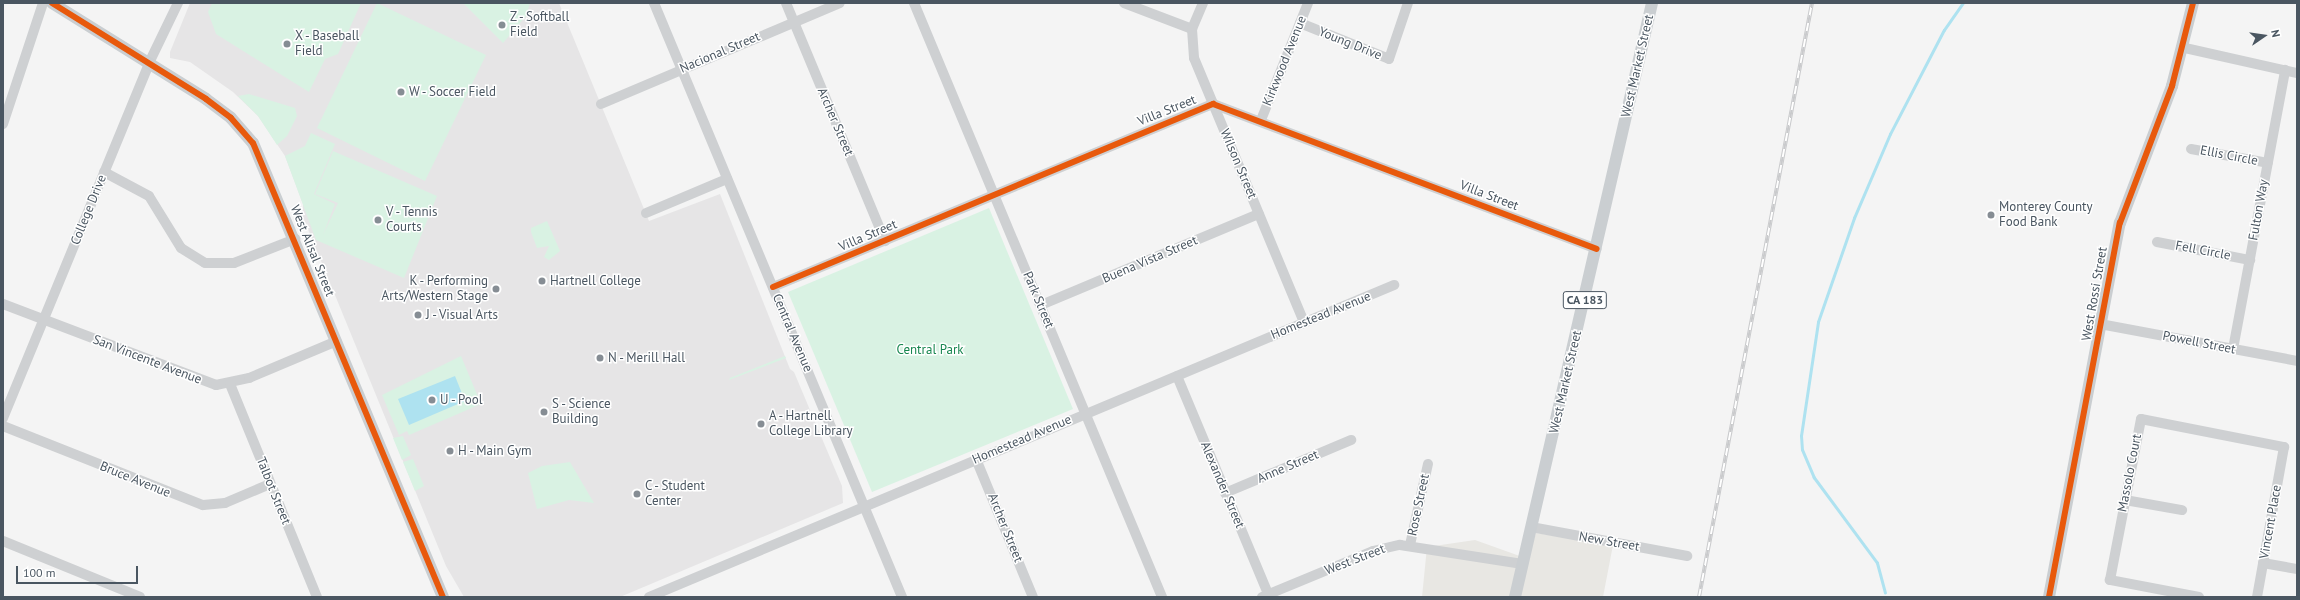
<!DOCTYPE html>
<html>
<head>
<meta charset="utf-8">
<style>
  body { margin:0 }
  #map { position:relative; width:2300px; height:600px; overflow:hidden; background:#f4f4f4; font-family:"PT Sans",sans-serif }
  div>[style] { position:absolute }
  .commercial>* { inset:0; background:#e8e7e3 }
  .education>* { inset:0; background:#e6e5e6 }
  .green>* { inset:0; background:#d9f2e3 }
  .water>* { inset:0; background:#aee2f0 }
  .stream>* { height:2.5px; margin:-1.25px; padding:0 1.25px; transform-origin:1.25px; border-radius:1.25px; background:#aee2f0 }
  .minor>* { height:10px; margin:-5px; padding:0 5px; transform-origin:5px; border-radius:5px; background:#ced0d2 }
  .major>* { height:12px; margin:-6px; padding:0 6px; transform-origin:6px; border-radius:6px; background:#caced1 }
  .rail>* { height:4px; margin-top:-2px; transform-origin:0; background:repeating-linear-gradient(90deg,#fff 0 8px,#c9cacc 0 16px); box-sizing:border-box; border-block:1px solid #c9cacc }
  .cycleway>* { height:6px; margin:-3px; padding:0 3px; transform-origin:3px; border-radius:3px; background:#e8590c }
  .dots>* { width:11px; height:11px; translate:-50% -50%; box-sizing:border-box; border:2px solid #fff; border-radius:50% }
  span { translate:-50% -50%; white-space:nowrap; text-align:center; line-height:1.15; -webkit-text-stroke:3px #fff; paint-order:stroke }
  .shield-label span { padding:1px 3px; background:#fff; border:1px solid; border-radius:3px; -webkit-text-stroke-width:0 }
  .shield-label { font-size:12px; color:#4a5661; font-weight:700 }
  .poi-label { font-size:13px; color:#4a5661 }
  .left { translate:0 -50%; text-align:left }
  .right { translate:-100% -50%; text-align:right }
  .street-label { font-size:13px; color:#4a5661 }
  .park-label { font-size:13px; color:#17864f }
  .frame { position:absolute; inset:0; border:4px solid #4a5661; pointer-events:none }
  .north { position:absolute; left:2244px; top:16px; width:40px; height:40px; -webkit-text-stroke:3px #fff; paint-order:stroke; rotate:77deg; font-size:11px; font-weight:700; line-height:16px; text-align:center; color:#4a5661 }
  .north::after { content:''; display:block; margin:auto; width:14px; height:18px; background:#4a5661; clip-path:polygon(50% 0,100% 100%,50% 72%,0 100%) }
  .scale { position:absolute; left:16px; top:566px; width:122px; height:18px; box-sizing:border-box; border:2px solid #4a5661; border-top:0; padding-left:5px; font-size:12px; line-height:14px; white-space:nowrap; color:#4a5661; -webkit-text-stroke:3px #fff; paint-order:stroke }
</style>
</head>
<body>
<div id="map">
  <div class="commercial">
    <i style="clip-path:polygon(1536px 533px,1613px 545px,1603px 597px,1422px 597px,1427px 547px,1475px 540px,1528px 559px)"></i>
  </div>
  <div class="education">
    <i style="clip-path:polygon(190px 3px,559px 3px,649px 221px,720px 194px,790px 369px,794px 372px,842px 486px,843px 503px,620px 597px,464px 597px,446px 566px,303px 217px,303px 204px,285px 156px,258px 116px,233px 92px,190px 62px,170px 58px,170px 52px)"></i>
  </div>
  <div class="green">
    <i style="clip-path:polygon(212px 3px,361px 3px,338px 54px,325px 59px,309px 92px,216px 34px,208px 12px)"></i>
    <i style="clip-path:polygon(377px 3px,486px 55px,425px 181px,317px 128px)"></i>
    <i style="clip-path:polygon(463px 3px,530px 3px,526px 16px,503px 43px)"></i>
    <i style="clip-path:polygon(249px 94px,295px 108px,297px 116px,287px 136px,277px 145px,258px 116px,238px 96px)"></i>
    <i style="clip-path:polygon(311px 133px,335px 144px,314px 194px,335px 204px,323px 235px,338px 203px,315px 194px,333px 151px,437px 196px,404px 278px,316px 240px,285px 156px,305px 146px)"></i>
    <i style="clip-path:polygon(989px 208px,1073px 409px,872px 492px,788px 292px)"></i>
    <i style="clip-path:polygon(547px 221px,560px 251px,549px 260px,544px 257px,549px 246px,537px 248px,531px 232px,531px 228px)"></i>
    <i style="clip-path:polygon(461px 356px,481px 404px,409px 435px,407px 431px,399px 435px,382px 395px)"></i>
    <i style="clip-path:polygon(785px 356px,786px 358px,729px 380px,730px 378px)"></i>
    <i style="clip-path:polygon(403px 436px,411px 455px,402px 460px,393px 438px)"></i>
    <i style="clip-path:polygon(413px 459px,424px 486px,415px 491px,403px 462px)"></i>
    <i style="clip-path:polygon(570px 462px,594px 503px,569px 500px,537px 509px,528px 473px,542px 466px)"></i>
  </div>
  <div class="water">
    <i style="clip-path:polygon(455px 376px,465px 401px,409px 425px,398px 399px)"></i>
  </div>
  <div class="stream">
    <i style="left:1885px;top:593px;width:31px;rotate:-105deg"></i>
    <i style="left:1877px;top:563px;width:106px;rotate:-126.5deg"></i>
    <i style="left:1814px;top:478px;width:30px;rotate:-113deg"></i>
    <i style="left:1802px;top:450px;width:14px;rotate:-94deg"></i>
    <i style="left:1801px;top:436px;width:115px;rotate:-81.5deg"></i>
    <i style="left:1818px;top:322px;width:110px;rotate:-70.9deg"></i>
    <i style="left:1854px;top:218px;width:91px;rotate:-66.8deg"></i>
    <i style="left:1890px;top:134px;width:117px;rotate:-62.6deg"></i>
    <i style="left:1944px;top:30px;width:33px;rotate:-55deg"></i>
  </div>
  <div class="minor">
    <i style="left:654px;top:3px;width:644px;rotate:67.34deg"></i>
    <i style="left:786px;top:3px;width:258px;rotate:67.4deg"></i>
    <i style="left:914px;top:3px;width:644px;rotate:67.34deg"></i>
    <i style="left:1124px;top:3px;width:73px;rotate:20.9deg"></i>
    <i style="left:1203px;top:3px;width:28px;rotate:113deg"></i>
    <i style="left:1192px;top:29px;width:29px;rotate:86deg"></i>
    <i style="left:1194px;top:58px;width:286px;rotate:67.4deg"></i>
    <i style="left:1300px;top:23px;width:96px;rotate:22deg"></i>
    <i style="left:1389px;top:59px;width:59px;rotate:-71.3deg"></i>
    <i style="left:2185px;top:48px;width:115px;rotate:12.6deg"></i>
    <i style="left:601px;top:104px;width:259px;rotate:-22.9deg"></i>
    <i style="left:1261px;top:120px;width:126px;rotate:-68.1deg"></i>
    <i style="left:3px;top:124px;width:127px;rotate:-71.7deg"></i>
    <i style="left:2191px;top:149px;width:78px;rotate:10.3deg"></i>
    <i style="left:104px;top:172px;width:51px;rotate:28.1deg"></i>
    <i style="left:149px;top:196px;width:61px;rotate:58.4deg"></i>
    <i style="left:181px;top:248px;width:28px;rotate:32deg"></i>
    <i style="left:205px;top:263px;width:29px"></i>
    <i style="left:234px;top:263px;width:66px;rotate:-21.5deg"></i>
    <i style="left:646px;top:213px;width:88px;rotate:-22.8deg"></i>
    <i style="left:2157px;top:242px;width:95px;rotate:11deg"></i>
    <i style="left:773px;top:287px;width:477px;rotate:-22.6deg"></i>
    <i style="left:1213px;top:104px;width:410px;rotate:20.7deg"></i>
    <i style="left:3px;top:304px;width:228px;rotate:20.8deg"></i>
    <i style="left:216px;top:385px;width:34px;rotate:-12deg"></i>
    <i style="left:249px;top:378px;width:95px;rotate:-22.8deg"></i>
    <i style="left:1041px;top:305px;width:236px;rotate:-22.7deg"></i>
    <i style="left:2100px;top:324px;width:200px;rotate:10.6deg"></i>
    <i style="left:2233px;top:349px;width:284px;rotate:-79.4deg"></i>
    <i style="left:1177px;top:376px;width:236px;rotate:67.3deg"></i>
    <i style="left:230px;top:384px;width:230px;rotate:67.8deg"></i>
    <i style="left:3px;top:418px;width:384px;rotate:-67.6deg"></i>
    <i style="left:149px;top:63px;width:67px;rotate:-64.2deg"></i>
    <i style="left:3px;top:426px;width:215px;rotate:21.6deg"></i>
    <i style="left:203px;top:505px;width:22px;rotate:-5deg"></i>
    <i style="left:225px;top:503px;width:49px;rotate:-22.9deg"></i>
    <i style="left:976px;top:459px;width:149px;rotate:67.6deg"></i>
    <i style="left:1225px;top:493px;width:137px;rotate:-22.8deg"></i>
    <i style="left:2125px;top:500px;width:58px;rotate:10deg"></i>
    <i style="left:1531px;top:527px;width:159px;rotate:10.5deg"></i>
    <i style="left:3px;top:541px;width:148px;rotate:22.2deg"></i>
    <i style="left:1410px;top:545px;width:83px;rotate:-77.5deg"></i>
    <i style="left:2263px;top:563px;width:35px;rotate:10deg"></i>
    <i style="left:649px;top:597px;width:808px;rotate:-22.72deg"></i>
    <i style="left:1262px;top:597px;width:120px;rotate:-22.5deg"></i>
    <i style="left:1373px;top:551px;width:28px;rotate:-13deg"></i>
    <i style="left:1400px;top:545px;width:124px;rotate:8.8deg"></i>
    <i style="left:2199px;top:597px;width:91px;rotate:-169.2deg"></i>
    <i style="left:2110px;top:580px;width:164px;rotate:-79.1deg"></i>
    <i style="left:2141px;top:419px;width:146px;rotate:11.1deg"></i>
    <i style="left:2284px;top:447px;width:152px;rotate:100.2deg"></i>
  </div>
  <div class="major">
    <i style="left:52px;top:3px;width:181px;rotate:31.9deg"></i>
    <i style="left:206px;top:99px;width:31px;rotate:37deg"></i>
    <i style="left:231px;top:118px;width:33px;rotate:49deg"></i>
    <i style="left:253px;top:143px;width:492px;rotate:67.3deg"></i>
    <i style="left:1515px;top:597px;width:610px;rotate:-77.01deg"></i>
    <i style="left:2049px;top:597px;width:381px;rotate:-79.3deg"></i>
    <i style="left:2120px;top:223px;width:147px;rotate:-69.2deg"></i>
    <i style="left:2172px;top:86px;width:86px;rotate:-75.8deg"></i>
  </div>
  <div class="rail">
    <i style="left:1699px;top:597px;width:605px;rotate:-79.23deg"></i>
  </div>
  <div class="cycleway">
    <i style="left:52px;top:3px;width:181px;rotate:31.9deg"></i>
    <i style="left:206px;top:99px;width:31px;rotate:37deg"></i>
    <i style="left:231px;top:118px;width:33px;rotate:49deg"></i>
    <i style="left:253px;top:143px;width:492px;rotate:67.3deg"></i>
    <i style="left:773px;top:287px;width:477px;rotate:-22.6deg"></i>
    <i style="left:1213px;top:104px;width:410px;rotate:20.7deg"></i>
    <i style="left:2049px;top:597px;width:381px;rotate:-79.3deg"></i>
    <i style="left:2120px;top:223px;width:147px;rotate:-69.2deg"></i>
    <i style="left:2172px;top:86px;width:86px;rotate:-75.8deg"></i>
  </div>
  <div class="dots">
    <i style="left:502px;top:25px;background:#868d94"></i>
    <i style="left:287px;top:44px;background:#868d94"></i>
    <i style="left:401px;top:92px;background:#868d94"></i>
    <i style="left:1991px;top:215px;background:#868d94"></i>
    <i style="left:378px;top:220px;background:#868d94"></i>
    <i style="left:542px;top:281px;background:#868d94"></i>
    <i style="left:496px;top:289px;background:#868d94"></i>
    <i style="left:418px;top:315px;background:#868d94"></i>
    <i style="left:600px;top:358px;background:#868d94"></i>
    <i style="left:432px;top:400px;background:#868d94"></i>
    <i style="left:544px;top:412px;background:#868d94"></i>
    <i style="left:761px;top:424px;background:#868d94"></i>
    <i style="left:450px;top:451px;background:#868d94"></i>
    <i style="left:637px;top:494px;background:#868d94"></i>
  </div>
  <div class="shield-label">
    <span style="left:1585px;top:300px">CA 183</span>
  </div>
  <div class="poi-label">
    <span class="left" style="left:510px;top:25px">Z - Softball<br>Field</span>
    <span class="left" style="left:295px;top:44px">X - Baseball<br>Field</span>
    <span class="left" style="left:409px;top:92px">W - Soccer Field</span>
    <span class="left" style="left:1999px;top:215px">Monterey County<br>Food Bank</span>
    <span class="left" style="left:386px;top:220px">V - Tennis<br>Courts</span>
    <span class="left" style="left:550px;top:281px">Hartnell College</span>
    <span class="right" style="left:488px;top:289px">K - Performing<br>Arts/Western Stage</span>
    <span class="left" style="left:426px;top:315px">J - Visual Arts</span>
    <span class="left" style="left:608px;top:358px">N - Merill Hall</span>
    <span class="left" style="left:440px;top:400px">U - Pool</span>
    <span class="left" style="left:552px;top:412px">S - Science<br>Building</span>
    <span class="left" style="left:769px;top:424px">A - Hartnell<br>College Library</span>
    <span class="left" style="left:458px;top:451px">H - Main Gym</span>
    <span class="left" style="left:645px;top:494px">C - Student<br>Center</span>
  </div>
  <div class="street-label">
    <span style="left:1350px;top:44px;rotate:22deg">Young Drive</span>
    <span style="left:720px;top:53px;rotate:-23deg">Nacional Street</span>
    <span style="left:1285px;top:61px;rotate:-68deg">Kirkwood Avenue</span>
    <span style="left:1638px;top:66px;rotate:-77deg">West Market Street</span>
    <span style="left:1167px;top:111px;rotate:-22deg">Villa Street</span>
    <span style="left:835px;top:122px;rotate:67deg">Archer Street</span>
    <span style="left:2229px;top:156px;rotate:11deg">Ellis Circle</span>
    <span style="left:1238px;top:164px;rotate:67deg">Wilson Street</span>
    <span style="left:1489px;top:196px;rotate:21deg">Villa Street</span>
    <span style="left:89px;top:210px;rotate:-68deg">College Drive</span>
    <span style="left:2259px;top:210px;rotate:-80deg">Fulton Way</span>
    <span style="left:868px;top:236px;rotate:-23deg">Villa Street</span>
    <span style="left:312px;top:251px;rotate:68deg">West Alisal Street</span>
    <span style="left:2203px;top:251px;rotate:11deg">Fell Circle</span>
    <span style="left:1150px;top:260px;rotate:-23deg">Buena Vista Street</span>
    <span style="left:2095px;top:294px;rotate:-80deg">West Rossi Street</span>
    <span style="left:1038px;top:300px;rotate:67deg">Park Street</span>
    <span style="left:1321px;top:316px;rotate:-22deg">Homestead Avenue</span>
    <span style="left:792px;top:333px;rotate:67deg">Central Avenue</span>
    <span style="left:2199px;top:343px;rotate:11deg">Powell Street</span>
    <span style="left:147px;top:360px;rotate:21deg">San Vincente Avenue</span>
    <span style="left:1566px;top:382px;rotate:-77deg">West Market Street</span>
    <span style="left:1022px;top:440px;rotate:-23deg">Homestead Avenue</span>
    <span style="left:1288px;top:467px;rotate:-23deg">Anne Street</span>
    <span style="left:2130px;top:473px;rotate:-79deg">Massolo Court</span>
    <span style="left:135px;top:480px;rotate:22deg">Bruce Avenue</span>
    <span style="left:1222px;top:485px;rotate:67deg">Alexander Street</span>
    <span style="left:273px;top:491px;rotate:68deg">Talbot Street</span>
    <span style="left:1419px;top:505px;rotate:-78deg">Rose Street</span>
    <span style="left:2271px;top:522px;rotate:-80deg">Vincent Place</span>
    <span style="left:1005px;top:528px;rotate:68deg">Archer Street</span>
    <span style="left:1609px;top:542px;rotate:10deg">New Street</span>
    <span style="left:1355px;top:560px;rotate:-21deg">West Street</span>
  </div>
  <div class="park-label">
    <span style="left:930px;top:350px">Central Park</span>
  </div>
  <div class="frame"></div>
  <div class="north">N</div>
  <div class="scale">100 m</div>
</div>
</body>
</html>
